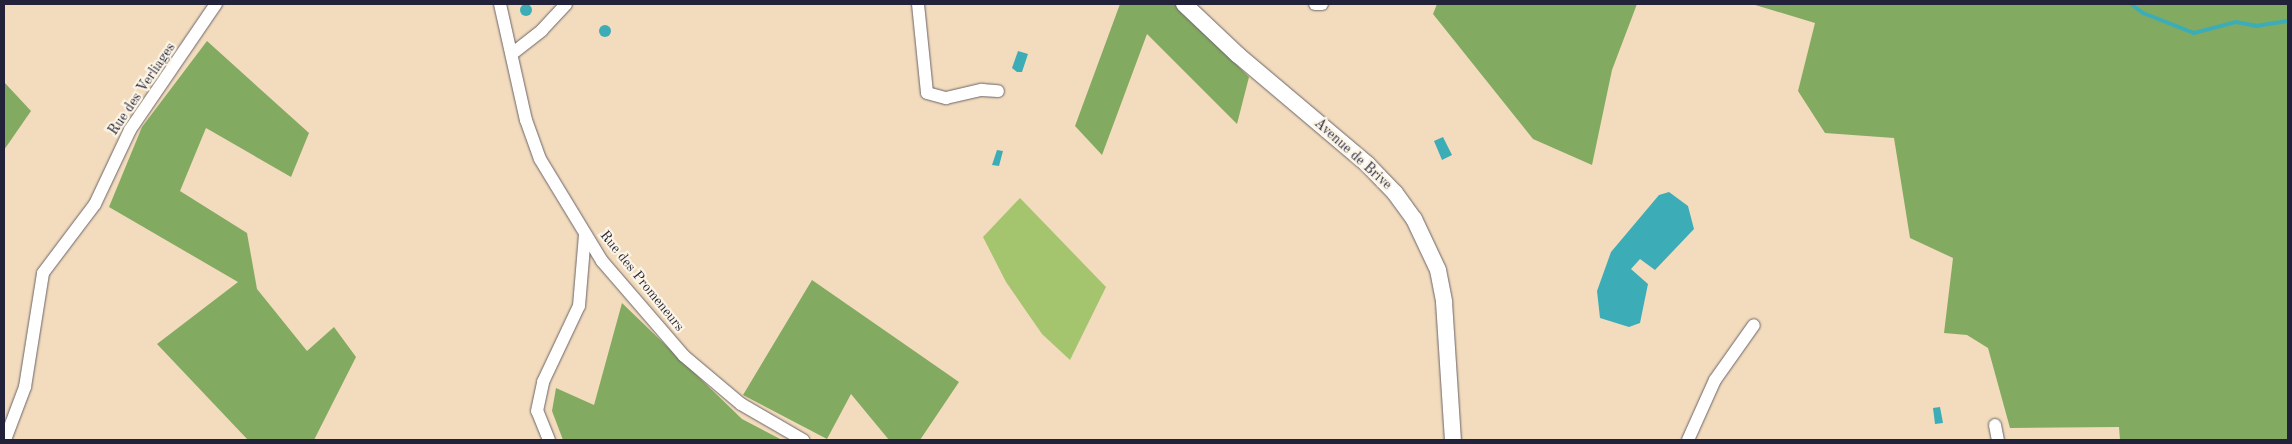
<!DOCTYPE html>
<html>
<head>
<meta charset="utf-8">
<style>
  body { margin:0 }
  #map { position:relative; width:2292px; height:444px; overflow:hidden; background:#f3dcbd; font-family:"Old Standard TT",serif }
  div>[style] { position:absolute }
  .green>* { inset:0; background:#a4c56e }
  .forest>* { inset:0; background:#83aa61 }
  .water>* { inset:0; background:#3cadb6 }
  .round { border-radius:50% }
  .stream>* { height:4px; margin:-2px; padding:0 2px; transform-origin:2px; border-radius:2px; background:#3cadb6 }
  .roads { filter:drop-shadow(0 0 1px #6b6368) drop-shadow(0 0 1px #6b6368) }
  .minor>* { height:12px; margin:-6px; padding:0 6px; transform-origin:6px; border-radius:6px; background:#fff }
  .tertiary>* { height:16px; margin:-8px; padding:0 8px; transform-origin:8px; border-radius:8px; background:#fff }
  span { translate:-50% -50%; white-space:nowrap; text-align:center; line-height:1.15; -webkit-text-stroke:4.5px #fcf5e5; paint-order:stroke }
  .street-label { font-size:14px; color:#22223b }
  .frame { position:absolute; inset:0; border:5px solid #22223b; pointer-events:none }
</style>
</head>
<body>
<div id="map">
  <div class="green">
    <i style="clip-path:polygon(1020px 198px,1106px 287px,1070px 360px,1042px 334px,1006px 282px,983px 237px)"></i>
  </div>
  <div class="forest">
    <i style="clip-path:polygon(1120px 4px,1175px 4px,1249px 77px,1237px 124px,1147px 34px,1102px 155px,1075px 126px)"></i>
    <i style="clip-path:polygon(1437px 4px,1637px 4px,1612px 70px,1592px 165px,1533px 139px,1433px 14px)"></i>
    <i style="clip-path:polygon(1752px 4px,2288px 4px,2288px 440px,2120px 440px,2119px 427px,2010px 428px,1988px 348px,1967px 335px,1944px 333px,1953px 258px,1910px 238px,1894px 138px,1825px 133px,1798px 91px,1815px 23px)"></i>
    <i style="clip-path:polygon(207px 41px,309px 133px,291px 177px,206px 128px,180px 191px,247px 233px,257px 289px,307px 351px,334px 327px,356px 357px,314px 440px,248px 440px,157px 344px,238px 282px,109px 207px,142px 127px)"></i>
    <i style="clip-path:polygon(4px 82px,31px 111px,4px 150px)"></i>
    <i style="clip-path:polygon(812px 280px,959px 382px,920px 440px,889px 440px,851px 394px,827px 439px,743px 395px)"></i>
    <i style="clip-path:polygon(622px 303px,742px 419px,782px 440px,563px 440px,552px 411px,556px 388px,594px 405px)"></i>
  </div>
  <div class="water">
    <i class="round" style="left:520px;top:4px;width:12px;height:12px"></i>
    <i class="round" style="left:599px;top:25px;width:12px;height:12px"></i>
    <i style="clip-path:polygon(1018px 51px,1028px 54px,1022px 72px,1017px 72px,1012px 68px)"></i>
    <i style="clip-path:polygon(1443px 137px,1452px 155px,1442px 160px,1434px 141px)"></i>
    <i style="clip-path:polygon(997px 150px,1003px 151px,999px 166px,992px 165px)"></i>
    <i style="clip-path:polygon(1669px 192px,1688px 206px,1694px 229px,1655px 270px,1640px 259px,1631px 269px,1648px 284px,1640px 323px,1629px 327px,1600px 318px,1597px 291px,1611px 252px,1659px 195px)"></i>
    <i style="clip-path:polygon(1940px 407px,1943px 423px,1935px 424px,1933px 408px)"></i>
  </div>
  <div class="stream">
    <i style="left:2131px;top:4px;width:15px;rotate:37deg"></i>
    <i style="left:2143px;top:13px;width:55px;rotate:21.4deg"></i>
    <i style="left:2194px;top:33px;width:43px;rotate:-14.7deg"></i>
    <i style="left:2236px;top:22px;width:20px;rotate:11deg"></i>
    <i style="left:2256px;top:26px;width:32px;rotate:-9deg"></i>
  </div>
  <div class="roads">
    <div class="minor">
      <i style="left:500px;top:4px;width:119px;rotate:77.4deg"></i>
      <i style="left:526px;top:120px;width:41px;rotate:70.3deg"></i>
      <i style="left:540px;top:159px;width:119px;rotate:58.7deg"></i>
      <i style="left:602px;top:261px;width:125px;rotate:49.2deg"></i>
      <i style="left:684px;top:356px;width:75px;rotate:40.1deg"></i>
      <i style="left:741px;top:404px;width:72px;rotate:30.1deg"></i>
      <i style="left:918px;top:4px;width:89px;rotate:84.2deg"></i>
      <i style="left:927px;top:93px;width:20px;rotate:15deg"></i>
      <i style="left:946px;top:98px;width:37px;rotate:-13deg"></i>
      <i style="left:982px;top:90px;width:16px;rotate:4deg"></i>
      <i style="left:1315px;top:4px;width:7px"></i>
      <i style="left:513px;top:53px;width:37px;rotate:-38deg"></i>
      <i style="left:542px;top:30px;width:35px;rotate:-47deg"></i>
      <i style="left:1995px;top:425px;width:15px;rotate:79deg"></i>
      <i style="left:5px;top:440px;width:57px;rotate:-69.3deg"></i>
      <i style="left:25px;top:387px;width:115px;rotate:-81deg"></i>
      <i style="left:43px;top:273px;width:86px;rotate:-53deg"></i>
      <i style="left:95px;top:204px;width:82px;rotate:-64.7deg"></i>
      <i style="left:130px;top:130px;width:153px;rotate:-55.7deg"></i>
      <i style="left:549px;top:440px;width:31px;rotate:-112deg"></i>
      <i style="left:537px;top:411px;width:30px;rotate:-78deg"></i>
      <i style="left:543px;top:382px;width:84px;rotate:-64.7deg"></i>
      <i style="left:579px;top:306px;width:71px;rotate:-85.2deg"></i>
      <i style="left:1688px;top:440px;width:66px;rotate:-65.8deg"></i>
      <i style="left:1715px;top:380px;width:67px;rotate:-54.7deg"></i>
    </div>
    <div class="tertiary">
      <i style="left:1184px;top:4px;width:74px;rotate:43.4deg"></i>
      <i style="left:1238px;top:55px;width:170px;rotate:40.2deg"></i>
      <i style="left:1368px;top:165px;width:39px;rotate:46deg"></i>
      <i style="left:1395px;top:193px;width:32px;rotate:54deg"></i>
      <i style="left:1414px;top:219px;width:56px;rotate:64.8deg"></i>
      <i style="left:1438px;top:270px;width:33px;rotate:79deg"></i>
      <i style="left:1444px;top:302px;width:138px;rotate:86.3deg"></i>
    </div>
  </div>
  <div class="street-label">
    <span style="left:142px;top:89px;rotate:-56deg">Rue des Verliages</span>
    <span style="left:1353px;top:154px;rotate:42deg">Avenue de Brive</span>
    <span style="left:642px;top:281px;rotate:51deg">Rue des Promeneurs</span>
  </div>
  <div class="frame"></div>
</div>
</body>
</html>
